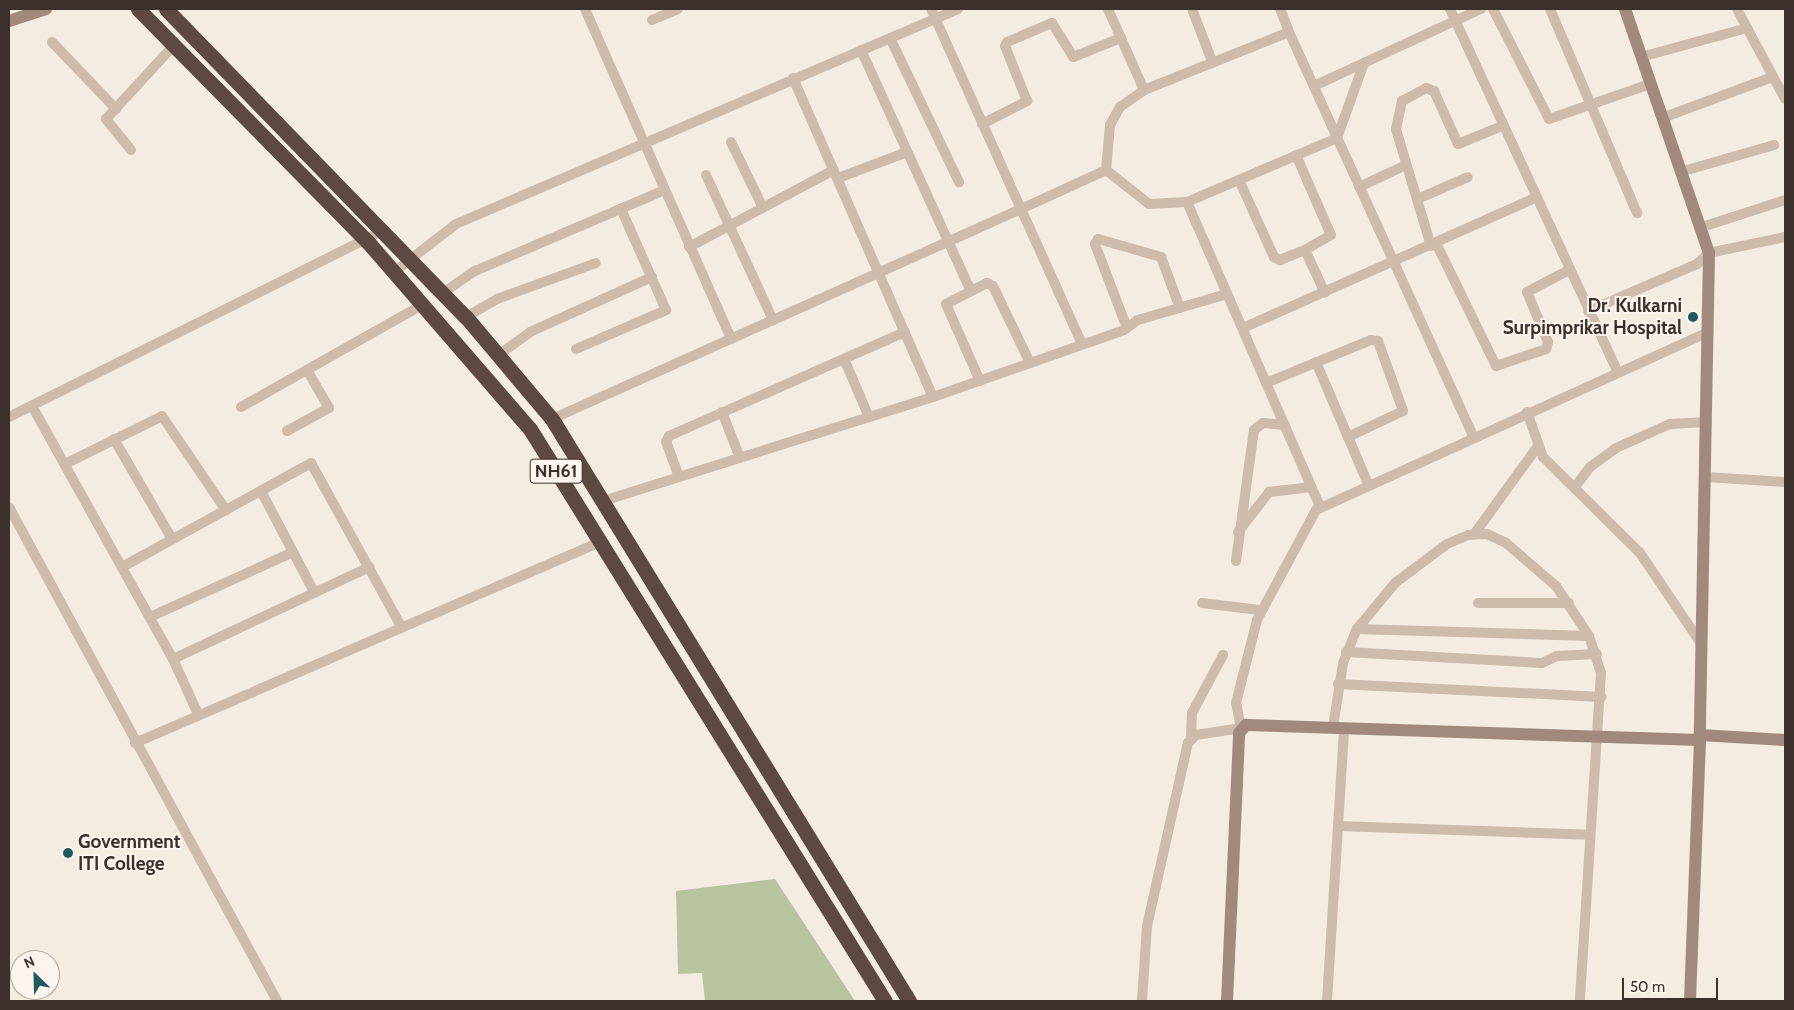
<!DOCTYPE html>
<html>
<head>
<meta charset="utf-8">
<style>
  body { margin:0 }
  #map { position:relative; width:1794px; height:1010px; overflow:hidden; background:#f4ebe1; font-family:Cabin,sans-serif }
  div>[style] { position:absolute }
  .green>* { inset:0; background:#b8c4a0 }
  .street>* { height:10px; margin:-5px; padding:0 5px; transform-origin:5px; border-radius:5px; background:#cdbbac }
  .secondary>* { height:12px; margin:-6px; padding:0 6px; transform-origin:6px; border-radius:6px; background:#a18a7d }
  .highway>* { height:15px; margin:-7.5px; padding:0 7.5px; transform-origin:7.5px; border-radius:7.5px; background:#5c4a42 }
  .dots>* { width:14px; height:14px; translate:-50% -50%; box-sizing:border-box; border:2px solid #fbf5ee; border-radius:50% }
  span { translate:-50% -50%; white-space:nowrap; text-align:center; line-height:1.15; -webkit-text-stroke:4px #fbf5ee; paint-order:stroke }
  .shield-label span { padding:1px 4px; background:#fbf5ee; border:1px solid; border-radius:4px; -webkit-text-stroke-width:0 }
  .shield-label { font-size:18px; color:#3b302b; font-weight:700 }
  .poi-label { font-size:19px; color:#3b302b; font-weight:700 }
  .right { translate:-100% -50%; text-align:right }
  .left { translate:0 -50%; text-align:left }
  .frame { position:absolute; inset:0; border:10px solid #3b302b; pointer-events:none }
  .north { position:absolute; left:10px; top:950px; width:50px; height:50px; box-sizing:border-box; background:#fbf5ee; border:1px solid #aea6a0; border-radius:50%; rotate:336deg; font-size:14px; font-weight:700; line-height:20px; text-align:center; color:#3b302b }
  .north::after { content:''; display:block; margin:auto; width:18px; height:22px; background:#1f5a5e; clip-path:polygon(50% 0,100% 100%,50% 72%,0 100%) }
  .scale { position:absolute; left:1622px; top:978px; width:96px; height:22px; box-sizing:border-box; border:2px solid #3b302b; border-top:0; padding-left:6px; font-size:15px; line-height:18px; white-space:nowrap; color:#3b302b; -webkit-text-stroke:4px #fbf5ee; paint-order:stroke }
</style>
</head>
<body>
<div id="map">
  <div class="green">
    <i style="clip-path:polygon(775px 879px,855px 1001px,705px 1001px,702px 973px,678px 974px,676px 891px)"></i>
  </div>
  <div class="street">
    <i style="left:585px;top:9px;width:361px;rotate:66.1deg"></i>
    <i style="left:1108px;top:9px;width:89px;rotate:66deg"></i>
    <i style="left:1192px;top:9px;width:56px;rotate:69deg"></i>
    <i style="left:1450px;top:9px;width:400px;rotate:65.2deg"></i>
    <i style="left:1493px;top:9px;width:123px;rotate:63deg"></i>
    <i style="left:1549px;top:119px;width:107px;rotate:-19.1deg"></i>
    <i style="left:1550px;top:9px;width:222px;rotate:66.9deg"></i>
    <i style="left:1737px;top:9px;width:102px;rotate:61.9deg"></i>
    <i style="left:652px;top:20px;width:28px;rotate:-23deg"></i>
    <i style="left:1289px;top:32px;width:444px;rotate:65.5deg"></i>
    <i style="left:890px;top:38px;width:160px;rotate:64.4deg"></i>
    <i style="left:52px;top:42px;width:93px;rotate:46.3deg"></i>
    <i style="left:861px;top:50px;width:265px;rotate:65.5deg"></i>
    <i style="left:1641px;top:57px;width:110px;rotate:-15.3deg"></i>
    <i style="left:793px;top:78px;width:348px;rotate:66.3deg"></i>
    <i style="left:1314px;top:86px;width:184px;rotate:-24.8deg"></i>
    <i style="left:1662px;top:118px;width:118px;rotate:-20.3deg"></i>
    <i style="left:982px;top:124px;width:51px;rotate:-27.1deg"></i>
    <i style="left:1027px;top:101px;width:59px;rotate:-111.8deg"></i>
    <i style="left:1005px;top:46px;width:4px;rotate:-63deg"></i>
    <i style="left:1007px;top:42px;width:49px;rotate:-22.9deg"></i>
    <i style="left:1052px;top:23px;width:40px;rotate:58deg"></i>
    <i style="left:1073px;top:57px;width:52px;rotate:-21.6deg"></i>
    <i style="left:731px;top:142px;width:73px;rotate:64.1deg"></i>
    <i style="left:131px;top:150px;width:40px;rotate:-129deg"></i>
    <i style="left:106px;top:119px;width:100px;rotate:-47.4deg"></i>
    <i style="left:1296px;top:155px;width:87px;rotate:66.4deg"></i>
    <i style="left:1331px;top:235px;width:30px;rotate:150deg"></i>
    <i style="left:1305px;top:250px;width:47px;rotate:65.1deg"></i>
    <i style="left:1106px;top:170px;width:55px;rotate:38.3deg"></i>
    <i style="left:1149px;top:204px;width:38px;rotate:-3deg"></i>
    <i style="left:1187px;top:202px;width:163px;rotate:-23.1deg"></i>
    <i style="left:1337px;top:138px;width:80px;rotate:-70.2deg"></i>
    <i style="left:1680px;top:172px;width:98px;rotate:-16deg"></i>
    <i style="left:706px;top:175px;width:160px;rotate:65.2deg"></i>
    <i style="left:838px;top:178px;width:74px;rotate:-20.6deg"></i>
    <i style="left:1239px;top:180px;width:85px;rotate:65.6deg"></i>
    <i style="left:1274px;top:257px;width:7px;rotate:27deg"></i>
    <i style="left:1280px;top:260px;width:27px;rotate:-22deg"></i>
    <i style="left:1359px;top:187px;width:52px;rotate:-25.1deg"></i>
    <i style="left:1420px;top:198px;width:52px;rotate:-23.6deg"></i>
    <i style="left:1187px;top:202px;width:332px;rotate:66.4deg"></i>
    <i style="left:1699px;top:228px;width:90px;rotate:-18deg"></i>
    <i style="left:1436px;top:243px;width:137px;rotate:64deg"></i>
    <i style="left:1496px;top:366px;width:53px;rotate:-18.8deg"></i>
    <i style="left:1546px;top:349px;width:7px;rotate:-74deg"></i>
    <i style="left:1548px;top:342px;width:54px;rotate:-112.8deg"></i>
    <i style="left:1527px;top:292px;width:47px;rotate:-27.6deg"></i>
    <i style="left:1431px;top:246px;width:122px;rotate:-106.7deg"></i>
    <i style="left:1396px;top:129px;width:29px;rotate:-78deg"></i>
    <i style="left:1402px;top:101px;width:27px;rotate:-28deg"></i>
    <i style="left:1426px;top:88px;width:9px;rotate:21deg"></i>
    <i style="left:1434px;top:91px;width:58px;rotate:65.6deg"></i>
    <i style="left:1458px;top:144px;width:48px;rotate:-22.2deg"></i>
    <i style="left:689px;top:247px;width:164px;rotate:-28deg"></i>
    <i style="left:394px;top:272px;width:78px;rotate:-37.7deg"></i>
    <i style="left:456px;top:224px;width:546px;rotate:-23.18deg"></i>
    <i style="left:443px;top:293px;width:39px;rotate:-35deg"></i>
    <i style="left:475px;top:271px;width:204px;rotate:-23.1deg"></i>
    <i style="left:1588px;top:311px;width:119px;rotate:-23.3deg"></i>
    <i style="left:1697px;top:264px;width:16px;rotate:-43deg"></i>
    <i style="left:1709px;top:253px;width:78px;rotate:-11.9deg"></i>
    <i style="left:466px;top:317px;width:36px;rotate:-30deg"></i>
    <i style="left:497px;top:299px;width:105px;rotate:-20deg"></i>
    <i style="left:1127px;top:328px;width:90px;rotate:-110.9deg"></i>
    <i style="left:1095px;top:244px;width:6px;rotate:-59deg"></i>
    <i style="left:1098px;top:239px;width:66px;rotate:15.9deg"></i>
    <i style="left:1161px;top:257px;width:54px;rotate:69.6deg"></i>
    <i style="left:1243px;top:328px;width:320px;rotate:-24deg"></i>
    <i style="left:1082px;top:344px;width:148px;rotate:-114.3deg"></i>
    <i style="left:1021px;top:209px;width:94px;rotate:-24.6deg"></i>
    <i style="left:1106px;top:170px;width:45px;rotate:-84.9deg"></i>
    <i style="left:1110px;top:125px;width:21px;rotate:-61deg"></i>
    <i style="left:1120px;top:107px;width:29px;rotate:-35deg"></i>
    <i style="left:1144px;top:90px;width:156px;rotate:-21.8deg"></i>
    <i style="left:1289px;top:32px;width:25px;rotate:-111deg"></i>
    <i style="left:576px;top:349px;width:98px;rotate:-23.4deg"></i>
    <i style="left:666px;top:310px;width:111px;rotate:-114deg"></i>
    <i style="left:500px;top:354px;width:37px;rotate:-36deg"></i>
    <i style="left:530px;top:332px;width:134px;rotate:-24.3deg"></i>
    <i style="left:844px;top:359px;width:63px;rotate:66.7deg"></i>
    <i style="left:1316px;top:362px;width:133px;rotate:66.9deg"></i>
    <i style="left:980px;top:381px;width:84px;rotate:-113.8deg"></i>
    <i style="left:946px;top:304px;width:46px;rotate:-27.1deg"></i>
    <i style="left:987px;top:283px;width:7px;rotate:27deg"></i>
    <i style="left:993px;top:286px;width:85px;rotate:64.3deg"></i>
    <i style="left:1266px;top:383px;width:113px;rotate:-22.3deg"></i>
    <i style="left:1371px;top:340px;width:7px;rotate:8deg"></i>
    <i style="left:1378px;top:341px;width:74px;rotate:70.3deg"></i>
    <i style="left:1403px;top:411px;width:61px;rotate:154.7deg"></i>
    <i style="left:32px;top:406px;width:290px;rotate:60.9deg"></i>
    <i style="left:173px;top:659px;width:60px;rotate:65.6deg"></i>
    <i style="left:241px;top:407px;width:210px;rotate:-29.4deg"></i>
    <i style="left:722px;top:412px;width:49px;rotate:68.6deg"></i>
    <i style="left:1527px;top:412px;width:48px;rotate:70.4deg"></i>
    <i style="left:1543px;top:457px;width:136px;rotate:44.7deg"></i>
    <i style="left:1640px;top:553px;width:111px;rotate:56deg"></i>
    <i style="left:9px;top:417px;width:419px;rotate:-26.5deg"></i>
    <i style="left:552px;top:419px;width:514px;rotate:-24.12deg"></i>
    <i style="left:1021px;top:209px;width:219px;rotate:-114.2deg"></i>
    <i style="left:287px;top:431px;width:48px;rotate:-28.7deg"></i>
    <i style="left:329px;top:408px;width:44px;rotate:-120.1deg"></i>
    <i style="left:114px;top:439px;width:116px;rotate:59.9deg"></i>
    <i style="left:65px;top:464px;width:108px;rotate:-26.3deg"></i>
    <i style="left:162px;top:416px;width:114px;rotate:55.8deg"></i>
    <i style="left:679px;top:477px;width:37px;rotate:-110deg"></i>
    <i style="left:666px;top:442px;width:7px;rotate:-63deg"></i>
    <i style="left:669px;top:436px;width:258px;rotate:-23.8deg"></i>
    <i style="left:1706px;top:477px;width:79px;rotate:3.6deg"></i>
    <i style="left:1575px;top:487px;width:25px;rotate:-53deg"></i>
    <i style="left:1590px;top:467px;width:32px;rotate:-36deg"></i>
    <i style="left:1616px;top:448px;width:59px;rotate:-24deg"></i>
    <i style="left:1670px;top:424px;width:37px;rotate:-3deg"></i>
    <i style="left:261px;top:491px;width:114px;rotate:62.3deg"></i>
    <i style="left:603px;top:501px;width:346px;rotate:-17.5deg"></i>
    <i style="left:933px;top:397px;width:202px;rotate:-19.3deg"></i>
    <i style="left:1124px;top:330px;width:17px;rotate:-36deg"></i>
    <i style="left:1138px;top:320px;width:93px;rotate:-16.3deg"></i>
    <i style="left:9px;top:507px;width:562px;rotate:61.52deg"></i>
    <i style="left:1238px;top:532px;width:51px;rotate:-52.2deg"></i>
    <i style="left:1269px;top:492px;width:43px;rotate:-6.6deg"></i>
    <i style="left:1475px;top:533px;width:107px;rotate:-54.1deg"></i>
    <i style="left:1236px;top:561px;width:132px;rotate:-82.2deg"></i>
    <i style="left:1254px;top:430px;width:11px;rotate:-38deg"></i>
    <i style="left:1263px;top:423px;width:22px;rotate:5deg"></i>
    <i style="left:122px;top:567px;width:216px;rotate:-28.8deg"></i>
    <i style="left:311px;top:463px;width:186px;rotate:61.1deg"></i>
    <i style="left:1202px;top:603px;width:58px;rotate:6.9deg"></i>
    <i style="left:1478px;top:603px;width:91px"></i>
    <i style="left:150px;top:617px;width:157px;rotate:-24.4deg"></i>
    <i style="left:1357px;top:629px;width:232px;rotate:1.7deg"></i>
    <i style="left:1346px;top:652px;width:196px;rotate:3.2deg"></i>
    <i style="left:1542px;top:663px;width:17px;rotate:-25deg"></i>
    <i style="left:1557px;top:656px;width:40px;rotate:-2.9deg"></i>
    <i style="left:173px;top:659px;width:217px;rotate:-25.1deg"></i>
    <i style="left:1338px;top:684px;width:264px;rotate:2.8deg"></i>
    <i style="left:1333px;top:727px;width:65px;rotate:-81.1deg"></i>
    <i style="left:1343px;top:663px;width:37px;rotate:-68deg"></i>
    <i style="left:1357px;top:629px;width:60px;rotate:-50.4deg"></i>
    <i style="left:1395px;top:583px;width:65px;rotate:-36.9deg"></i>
    <i style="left:1447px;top:544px;width:23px;rotate:-23deg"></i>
    <i style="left:1468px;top:535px;width:19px;rotate:-3deg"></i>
    <i style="left:1487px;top:534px;width:21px;rotate:25deg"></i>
    <i style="left:1506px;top:543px;width:66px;rotate:40.7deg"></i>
    <i style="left:1556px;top:586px;width:60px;rotate:56.6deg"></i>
    <i style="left:1589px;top:636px;width:39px;rotate:72deg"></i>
    <i style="left:1601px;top:673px;width:329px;rotate:93.7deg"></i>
    <i style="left:1191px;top:738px;width:25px;rotate:-88deg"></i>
    <i style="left:1192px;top:713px;width:66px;rotate:-61.9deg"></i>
    <i style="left:135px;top:743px;width:507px;rotate:-23.38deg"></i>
    <i style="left:1338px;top:826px;width:252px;rotate:2deg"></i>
    <i style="left:1142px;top:1001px;width:75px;rotate:-86.2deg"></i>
    <i style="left:1147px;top:926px;width:188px;rotate:-77.4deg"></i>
    <i style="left:1188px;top:743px;width:11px;rotate:-45deg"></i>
    <i style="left:1196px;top:735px;width:46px;rotate:-8.8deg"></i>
    <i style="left:1241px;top:728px;width:25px;rotate:-101deg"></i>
    <i style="left:1236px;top:703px;width:86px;rotate:-75.8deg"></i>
    <i style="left:1257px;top:620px;width:125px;rotate:-61.8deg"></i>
    <i style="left:1316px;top:510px;width:431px;rotate:-24.4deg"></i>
    <i style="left:1327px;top:1001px;width:273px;rotate:-86.4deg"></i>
  </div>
  <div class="secondary">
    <i style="left:1625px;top:9px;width:258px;rotate:71deg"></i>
    <i style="left:1709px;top:253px;width:487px;rotate:91.1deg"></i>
    <i style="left:1700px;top:740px;width:261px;rotate:92.2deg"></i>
    <i style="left:9px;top:21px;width:39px;rotate:-18deg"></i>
    <i style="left:1700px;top:735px;width:85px;rotate:3.4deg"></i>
    <i style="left:1227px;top:1001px;width:268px;rotate:-87.4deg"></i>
    <i style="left:1239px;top:733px;width:11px;rotate:-49deg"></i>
    <i style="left:1246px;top:725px;width:454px;rotate:1.9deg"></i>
  </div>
  <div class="highway">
    <i style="left:138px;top:9px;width:326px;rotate:45.4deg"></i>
    <i style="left:367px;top:241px;width:249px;rotate:49.1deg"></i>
    <i style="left:530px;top:429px;width:673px;rotate:58.18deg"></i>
    <i style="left:166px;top:9px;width:430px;rotate:45.8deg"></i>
    <i style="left:466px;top:317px;width:133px;rotate:49.9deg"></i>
    <i style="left:552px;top:419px;width:683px;rotate:58.47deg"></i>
  </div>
  <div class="dots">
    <i style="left:1693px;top:317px;background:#1f5a5e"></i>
    <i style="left:68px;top:853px;background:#1f5a5e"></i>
  </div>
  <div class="shield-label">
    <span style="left:556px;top:471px">NH61</span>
  </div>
  <div class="poi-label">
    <span class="right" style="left:1682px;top:317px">Dr. Kulkarni<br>Surpimprikar Hospital</span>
    <span class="left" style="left:78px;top:853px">Government<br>ITI College</span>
  </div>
  <div class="frame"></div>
  <div class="north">N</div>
  <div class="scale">50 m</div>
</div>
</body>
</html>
